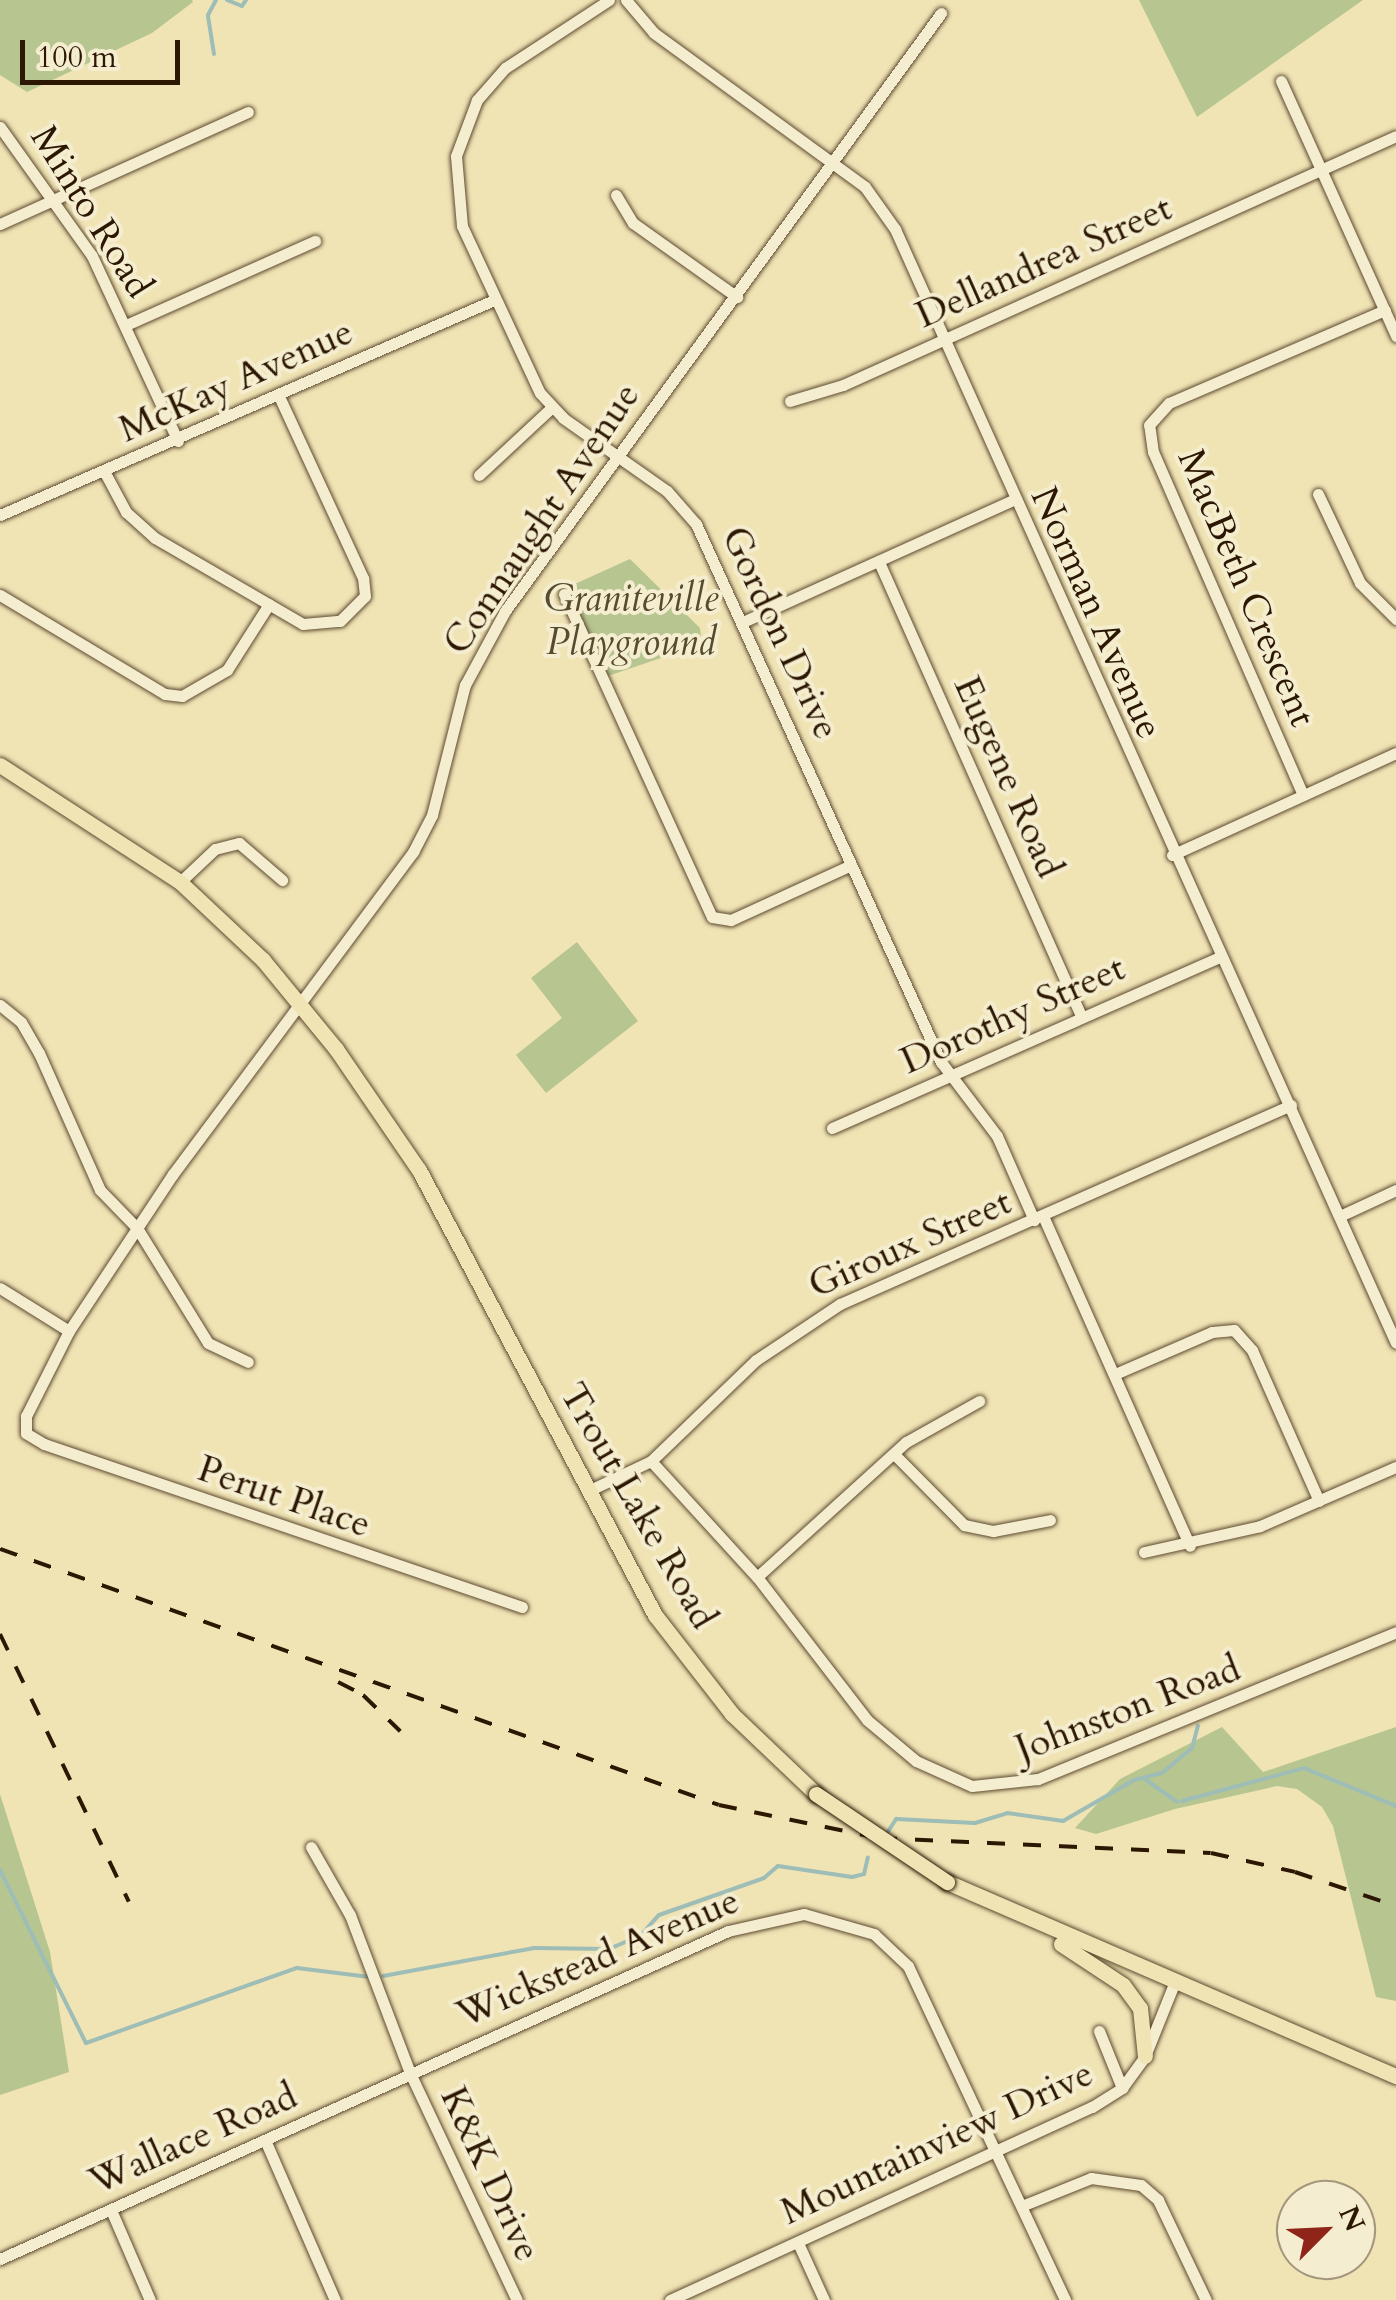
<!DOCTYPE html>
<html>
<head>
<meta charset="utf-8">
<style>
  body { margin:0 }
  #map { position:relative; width:1396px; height:2300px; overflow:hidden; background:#f0e4b5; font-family:Cardo,serif }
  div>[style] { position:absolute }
  .green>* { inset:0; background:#b7c590 }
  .stream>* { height:4px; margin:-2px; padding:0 2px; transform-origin:2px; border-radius:2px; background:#9dbdb6 }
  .roads { filter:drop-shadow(0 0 2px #5d4a30) drop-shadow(0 0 2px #5d4a30) }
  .minor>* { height:11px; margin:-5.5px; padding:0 5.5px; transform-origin:5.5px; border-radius:5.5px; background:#f5edcf }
  .major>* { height:15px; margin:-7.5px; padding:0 7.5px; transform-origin:7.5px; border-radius:7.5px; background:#f0e4b5 }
  .rail>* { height:4px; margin-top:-2px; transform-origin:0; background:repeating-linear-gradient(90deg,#2c1703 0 18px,transparent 0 36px) }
  .bridges { filter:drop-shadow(0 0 2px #2c1703) drop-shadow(0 0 2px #2c1703) }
  .major-bridge>* { height:15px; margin:-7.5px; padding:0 7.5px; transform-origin:7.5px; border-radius:7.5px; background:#f0e4b5 }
  span { translate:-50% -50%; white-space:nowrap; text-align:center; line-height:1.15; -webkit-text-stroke:8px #f5edcf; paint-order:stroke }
  .street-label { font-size:38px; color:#2c1703 }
  .park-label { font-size:38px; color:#564b2d; font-style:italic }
  .north { position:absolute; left:1276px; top:2180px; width:100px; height:100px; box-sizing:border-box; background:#f5edcf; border:2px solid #a5977d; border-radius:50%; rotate:66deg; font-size:28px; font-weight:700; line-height:40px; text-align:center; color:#2c1703 }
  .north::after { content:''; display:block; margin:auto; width:35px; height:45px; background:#8f2418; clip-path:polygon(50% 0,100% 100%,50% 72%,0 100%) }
  .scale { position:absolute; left:20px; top:40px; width:160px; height:45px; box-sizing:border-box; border:5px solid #2c1703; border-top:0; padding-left:12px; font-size:30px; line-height:35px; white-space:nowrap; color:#2c1703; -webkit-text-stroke:8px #f5edcf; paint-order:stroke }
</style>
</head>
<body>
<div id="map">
  <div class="green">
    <i style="clip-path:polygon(0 0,192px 0,193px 2px,152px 33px,27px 92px,0 75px)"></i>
    <i style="clip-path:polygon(1139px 0,1363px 0,1197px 117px)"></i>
    <i style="clip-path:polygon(630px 559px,700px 628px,702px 644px,608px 676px,566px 588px)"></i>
    <i style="clip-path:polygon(577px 942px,638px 1021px,546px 1093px,516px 1055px,562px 1018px,531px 978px)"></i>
    <i style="clip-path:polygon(1222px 1727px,1263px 1772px,1396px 1727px,1396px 2001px,1376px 1997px,1333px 1826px,1322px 1807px,1297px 1789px,1277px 1786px,1175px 1809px,1096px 1834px,1075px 1828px,1120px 1779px)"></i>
    <i style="clip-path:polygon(0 1794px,50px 1952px,69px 2072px,0 2095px)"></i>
  </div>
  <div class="stream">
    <i style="left:227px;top:0;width:16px;rotate:22deg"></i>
    <i style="left:242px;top:6px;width:7px;rotate:-56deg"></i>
    <i style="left:214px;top:54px;width:39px;rotate:-99deg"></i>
    <i style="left:208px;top:15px;width:17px;rotate:-62deg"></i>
    <i style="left:1146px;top:1780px;width:38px;rotate:35deg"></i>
    <i style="left:1182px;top:1801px;width:126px;rotate:-15.1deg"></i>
    <i style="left:1304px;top:1768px;width:100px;rotate:22.4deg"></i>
    <i style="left:887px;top:1833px;width:17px;rotate:-57deg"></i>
    <i style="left:896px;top:1819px;width:79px;rotate:2.9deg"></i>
    <i style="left:975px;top:1823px;width:34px;rotate:-17deg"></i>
    <i style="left:1007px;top:1813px;width:57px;rotate:8.1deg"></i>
    <i style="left:1063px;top:1821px;width:82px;rotate:-30deg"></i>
    <i style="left:1134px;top:1780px;width:29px;rotate:-14deg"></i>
    <i style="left:1162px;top:1773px;width:39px;rotate:-40deg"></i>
    <i style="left:1192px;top:1748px;width:23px;rotate:-75deg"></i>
    <i style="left:0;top:1870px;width:193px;rotate:63.6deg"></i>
    <i style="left:86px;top:2043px;width:224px;rotate:-19.6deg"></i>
    <i style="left:297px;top:1968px;width:73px;rotate:7.1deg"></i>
    <i style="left:383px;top:1976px;width:154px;rotate:-10.5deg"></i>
    <i style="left:534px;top:1948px;width:75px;rotate:0.8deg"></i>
    <i style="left:609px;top:1949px;width:34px;rotate:-23deg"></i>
    <i style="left:640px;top:1936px;width:28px;rotate:-48deg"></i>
    <i style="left:659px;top:1915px;width:111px;rotate:-19.4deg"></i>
    <i style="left:764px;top:1878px;width:18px;rotate:-41deg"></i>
    <i style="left:778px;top:1866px;width:75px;rotate:8.5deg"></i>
    <i style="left:852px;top:1877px;width:12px;rotate:-14deg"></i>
    <i style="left:864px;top:1874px;width:17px;rotate:-77deg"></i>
  </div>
  <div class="roads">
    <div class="minor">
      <i style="left:609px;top:0;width:124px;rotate:146.8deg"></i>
      <i style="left:505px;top:68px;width:43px;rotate:131.2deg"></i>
      <i style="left:477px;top:100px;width:60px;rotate:110.6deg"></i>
      <i style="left:456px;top:156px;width:70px;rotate:85.1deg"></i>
      <i style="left:462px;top:226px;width:184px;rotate:65deg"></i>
      <i style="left:540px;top:393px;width:34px;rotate:47deg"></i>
      <i style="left:563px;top:418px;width:127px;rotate:35.1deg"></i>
      <i style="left:667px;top:491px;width:44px;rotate:48.7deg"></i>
      <i style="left:696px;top:524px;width:591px;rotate:65.52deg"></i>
      <i style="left:941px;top:1062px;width:93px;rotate:52.9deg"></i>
      <i style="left:997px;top:1136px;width:92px;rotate:66.2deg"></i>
      <i style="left:626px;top:0;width:43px;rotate:49.7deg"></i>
      <i style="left:654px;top:33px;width:261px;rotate:36.1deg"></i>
      <i style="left:865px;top:187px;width:52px;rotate:54.5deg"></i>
      <i style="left:895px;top:229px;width:1221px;rotate:65.79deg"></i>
      <i style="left:1281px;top:81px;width:280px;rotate:65.7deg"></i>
      <i style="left:0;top:127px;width:158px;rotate:54.5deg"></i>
      <i style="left:92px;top:256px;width:204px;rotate:65.1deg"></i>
      <i style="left:616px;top:195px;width:33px;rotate:59deg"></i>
      <i style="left:633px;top:223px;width:128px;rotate:35.4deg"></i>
      <i style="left:0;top:224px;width:272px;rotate:-24.3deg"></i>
      <i style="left:126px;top:325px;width:207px;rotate:-24deg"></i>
      <i style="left:790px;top:401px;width:55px;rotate:-16.8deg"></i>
      <i style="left:843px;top:385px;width:606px;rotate:-24.24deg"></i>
      <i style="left:104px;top:471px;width:47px;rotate:61.8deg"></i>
      <i style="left:126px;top:512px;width:39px;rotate:42deg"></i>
      <i style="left:155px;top:538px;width:171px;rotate:30.2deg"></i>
      <i style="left:303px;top:624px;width:37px;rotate:-5deg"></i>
      <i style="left:340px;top:621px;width:35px;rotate:-45deg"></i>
      <i style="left:365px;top:596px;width:18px;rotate:-96deg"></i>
      <i style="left:363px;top:578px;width:200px;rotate:-114.8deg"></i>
      <i style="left:479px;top:475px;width:98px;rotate:-42.9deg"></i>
      <i style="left:1318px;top:494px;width:98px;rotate:64.7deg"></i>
      <i style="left:1360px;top:583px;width:51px;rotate:45deg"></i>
      <i style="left:0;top:515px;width:539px;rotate:-23.52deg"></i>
      <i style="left:879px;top:562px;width:498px;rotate:66deg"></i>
      <i style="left:564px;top:594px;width:355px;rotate:65.4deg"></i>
      <i style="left:712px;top:917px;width:19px;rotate:9deg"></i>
      <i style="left:731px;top:920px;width:132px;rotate:-24.6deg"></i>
      <i style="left:0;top:595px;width:192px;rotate:31deg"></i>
      <i style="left:165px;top:694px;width:17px;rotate:7deg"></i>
      <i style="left:182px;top:696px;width:52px;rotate:-30deg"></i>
      <i style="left:227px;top:670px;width:78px;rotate:-57.5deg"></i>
      <i style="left:745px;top:621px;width:294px;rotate:-24.3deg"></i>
      <i style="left:1303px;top:795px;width:374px;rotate:-113.6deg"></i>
      <i style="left:1153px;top:452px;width:27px;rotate:-98deg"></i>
      <i style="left:1149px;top:425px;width:30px;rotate:-48deg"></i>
      <i style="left:1169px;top:403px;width:235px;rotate:-23.3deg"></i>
      <i style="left:1172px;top:855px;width:246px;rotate:-24.5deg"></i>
      <i style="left:180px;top:882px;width:48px;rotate:-43.3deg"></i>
      <i style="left:215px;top:849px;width:25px;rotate:-14deg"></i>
      <i style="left:239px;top:843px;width:57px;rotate:40.7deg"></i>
      <i style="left:0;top:1005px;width:27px;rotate:39deg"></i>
      <i style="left:21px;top:1022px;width:36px;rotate:60deg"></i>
      <i style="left:39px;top:1053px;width:150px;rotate:66deg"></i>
      <i style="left:100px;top:1190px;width:53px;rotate:45.8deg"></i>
      <i style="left:137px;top:1228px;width:135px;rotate:58.3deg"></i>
      <i style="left:208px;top:1343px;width:44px;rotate:25.4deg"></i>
      <i style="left:832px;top:1128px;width:423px;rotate:-23.8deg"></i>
      <i style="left:1342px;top:1215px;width:60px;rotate:-24.8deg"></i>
      <i style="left:1043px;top:1216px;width:361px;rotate:66deg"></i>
      <i style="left:0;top:1288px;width:81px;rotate:31.9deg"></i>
      <i style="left:1115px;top:1374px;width:106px;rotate:-23.4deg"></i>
      <i style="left:1212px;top:1332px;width:22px;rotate:-5deg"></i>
      <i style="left:1234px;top:1330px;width:27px;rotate:48deg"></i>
      <i style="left:1252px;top:1350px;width:165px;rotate:66.1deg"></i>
      <i style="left:894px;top:1454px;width:100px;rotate:45.4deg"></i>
      <i style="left:964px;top:1525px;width:30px;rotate:12deg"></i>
      <i style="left:993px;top:1531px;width:58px;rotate:-10.9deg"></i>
      <i style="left:651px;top:1461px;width:157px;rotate:47.6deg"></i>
      <i style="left:757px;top:1577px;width:180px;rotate:52.4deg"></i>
      <i style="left:867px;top:1720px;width:64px;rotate:39.9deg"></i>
      <i style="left:916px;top:1761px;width:61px;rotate:24.1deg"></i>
      <i style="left:972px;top:1786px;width:66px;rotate:-6.1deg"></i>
      <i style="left:1038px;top:1779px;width:387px;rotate:-22.3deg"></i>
      <i style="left:588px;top:1491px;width:70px;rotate:-25.5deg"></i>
      <i style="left:651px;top:1461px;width:146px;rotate:-43.9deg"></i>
      <i style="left:756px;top:1360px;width:101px;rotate:-33.7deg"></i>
      <i style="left:840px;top:1304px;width:493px;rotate:-23.8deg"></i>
      <i style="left:1144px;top:1552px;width:119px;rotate:-12.6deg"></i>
      <i style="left:1260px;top:1526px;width:148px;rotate:-23.5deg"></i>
      <i style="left:757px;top:1577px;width:201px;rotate:-42.2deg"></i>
      <i style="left:906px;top:1442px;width:84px;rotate:-29.3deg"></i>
      <i style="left:522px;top:1607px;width:505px;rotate:-161.17deg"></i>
      <i style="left:44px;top:1444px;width:21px;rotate:-149deg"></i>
      <i style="left:26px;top:1433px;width:17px;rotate:-90deg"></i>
      <i style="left:26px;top:1416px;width:95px;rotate:-63.2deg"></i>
      <i style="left:69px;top:1331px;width:188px;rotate:-56.5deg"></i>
      <i style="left:173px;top:1174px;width:402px;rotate:-53.3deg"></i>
      <i style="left:413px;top:852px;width:42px;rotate:-62.8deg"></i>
      <i style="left:432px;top:815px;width:134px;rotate:-75.8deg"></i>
      <i style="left:465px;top:685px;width:84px;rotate:-61.6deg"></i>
      <i style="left:505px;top:611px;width:740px;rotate:-53.9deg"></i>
      <i style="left:311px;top:1847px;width:78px;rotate:60.2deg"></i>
      <i style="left:350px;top:1915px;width:169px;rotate:69.2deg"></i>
      <i style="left:410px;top:2073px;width:251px;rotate:64.8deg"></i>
      <i style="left:1099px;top:2031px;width:61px;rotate:68deg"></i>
      <i style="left:265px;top:2140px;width:175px;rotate:66.4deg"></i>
      <i style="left:1024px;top:2205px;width:72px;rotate:-21.9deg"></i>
      <i style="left:1091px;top:2178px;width:50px;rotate:8deg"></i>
      <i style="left:1141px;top:2185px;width:23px;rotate:41deg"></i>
      <i style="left:1158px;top:2200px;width:111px;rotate:64.4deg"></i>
      <i style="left:111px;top:2210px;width:98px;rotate:66.6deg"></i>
      <i style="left:798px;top:2243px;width:63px;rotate:65.5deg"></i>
      <i style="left:0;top:2259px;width:798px;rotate:-24.25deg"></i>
      <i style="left:728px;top:1931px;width:78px;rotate:-12.6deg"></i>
      <i style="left:804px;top:1914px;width:73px;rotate:15.9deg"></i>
      <i style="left:874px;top:1934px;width:47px;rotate:43.3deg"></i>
      <i style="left:908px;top:1966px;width:369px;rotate:64.8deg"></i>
      <i style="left:670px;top:2300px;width:464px;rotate:-24.6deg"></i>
      <i style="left:1092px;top:2107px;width:36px;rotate:-32deg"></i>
      <i style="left:1122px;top:2088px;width:39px;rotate:-54deg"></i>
      <i style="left:1145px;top:2056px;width:78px;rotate:-68.1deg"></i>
    </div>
    <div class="major">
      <i style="left:0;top:765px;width:215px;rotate:33deg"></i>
      <i style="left:180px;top:882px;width:114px;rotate:43.2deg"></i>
      <i style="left:263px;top:960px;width:115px;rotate:50.6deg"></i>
      <i style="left:336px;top:1049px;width:147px;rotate:55.6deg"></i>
      <i style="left:419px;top:1170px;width:504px;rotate:62.06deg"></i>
      <i style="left:655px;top:1615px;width:125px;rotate:52.1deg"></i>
      <i style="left:732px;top:1714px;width:116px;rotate:43.6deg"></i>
      <i style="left:947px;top:1882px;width:489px;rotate:23.4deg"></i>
      <i style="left:1061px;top:1944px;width:74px;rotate:33.5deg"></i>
      <i style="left:1123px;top:1985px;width:29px;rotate:54deg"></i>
      <i style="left:1140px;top:2008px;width:48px;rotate:84.1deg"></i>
    </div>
  </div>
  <div class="rail">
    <i style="left:0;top:1549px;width:763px;rotate:19.6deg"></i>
    <i style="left:719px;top:1805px;width:163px;rotate:11.7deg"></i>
    <i style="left:879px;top:1838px;width:332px;rotate:2.6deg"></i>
    <i style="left:1211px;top:1853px;width:86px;rotate:12.7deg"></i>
    <i style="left:1295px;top:1872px;width:107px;rotate:18.6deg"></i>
    <i style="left:0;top:1634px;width:297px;rotate:64.3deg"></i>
    <i style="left:338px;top:1682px;width:28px;rotate:27deg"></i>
    <i style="left:363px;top:1695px;width:52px;rotate:44.2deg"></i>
  </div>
  <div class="bridges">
    <div class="major-bridge">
      <i style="left:816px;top:1794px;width:158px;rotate:33.9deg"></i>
    </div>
  </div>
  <div class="street-label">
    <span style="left:91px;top:212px;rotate:58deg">Minto Road</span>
    <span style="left:1044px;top:262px;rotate:-24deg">Dellandrea Street</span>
    <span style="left:236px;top:381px;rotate:-24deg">McKay Avenue</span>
    <span style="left:542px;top:519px;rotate:-56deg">Connaught Avenue</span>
    <span style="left:1246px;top:588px;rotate:67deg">MacBeth Crescent</span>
    <span style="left:1096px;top:613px;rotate:66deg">Norman Avenue</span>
    <span style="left:780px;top:633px;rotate:65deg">Gordon Drive</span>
    <span style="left:1008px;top:777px;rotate:66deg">Eugene Road</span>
    <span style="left:1013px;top:1015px;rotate:-24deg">Dorothy Street</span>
    <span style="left:910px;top:1244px;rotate:-24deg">Giroux Street</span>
    <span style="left:284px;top:1497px;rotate:19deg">Perut Place</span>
    <span style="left:638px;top:1506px;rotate:60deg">Trout Lake Road</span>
    <span style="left:1128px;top:1709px;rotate:-21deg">Johnston Road</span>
    <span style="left:598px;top:1958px;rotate:-23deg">Wickstead Avenue</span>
    <span style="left:193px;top:2139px;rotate:-24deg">Wallace Road</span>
    <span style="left:937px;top:2143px;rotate:-25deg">Mountainview Drive</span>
    <span style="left:490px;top:2174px;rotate:65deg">K&amp;K Drive</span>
  </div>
  <div class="park-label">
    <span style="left:631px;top:621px">Graniteville<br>Playground</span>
  </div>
  <div class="north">N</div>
  <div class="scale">100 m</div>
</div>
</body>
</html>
